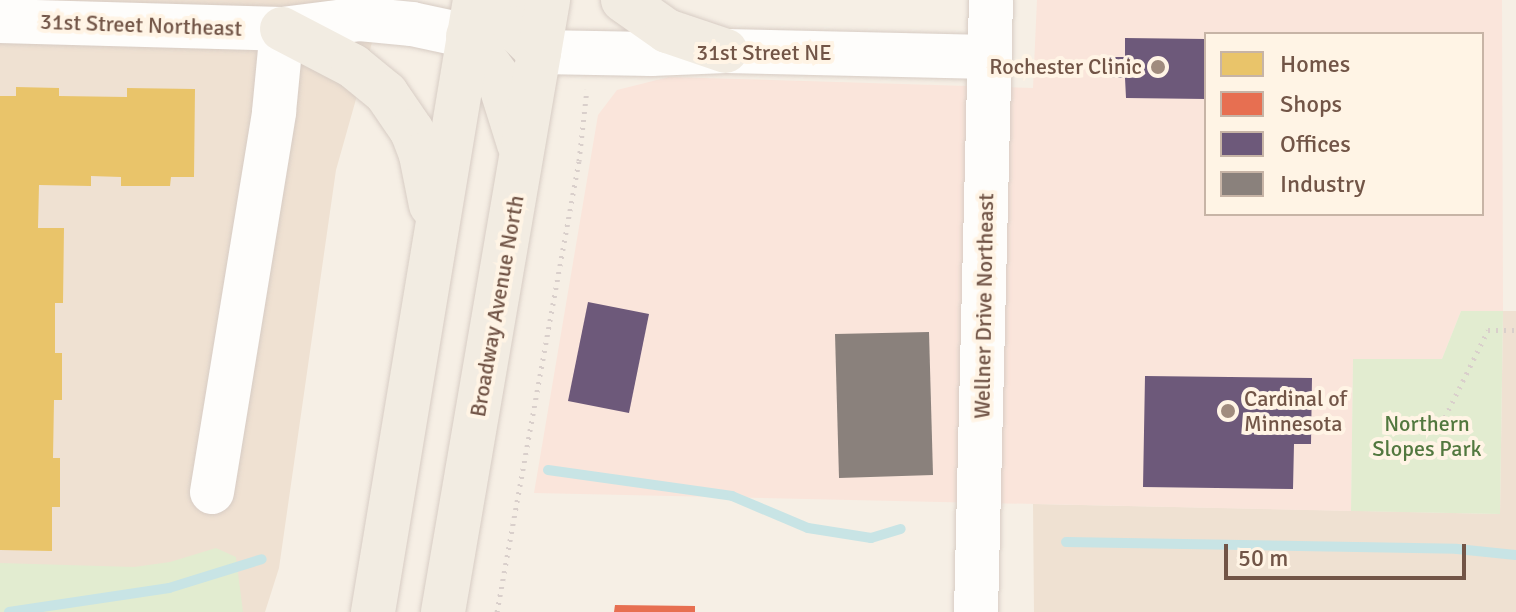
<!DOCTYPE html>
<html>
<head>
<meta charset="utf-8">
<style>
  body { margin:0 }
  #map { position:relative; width:1516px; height:612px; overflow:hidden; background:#f6efe5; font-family:Signika,sans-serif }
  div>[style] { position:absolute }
  .residential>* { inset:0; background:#efe1d2 }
  .commercial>* { inset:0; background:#fae5db }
  .green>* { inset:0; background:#e2ecd0 }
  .homes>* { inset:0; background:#e9c46a }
  .shops>* { inset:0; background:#e76f51 }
  .offices>* { inset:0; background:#6d597a }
  .industry>* { inset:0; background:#8a817c }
  .stream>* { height:10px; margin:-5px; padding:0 5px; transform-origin:5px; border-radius:5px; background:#c8e4e5 }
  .path>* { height:5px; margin-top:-2.5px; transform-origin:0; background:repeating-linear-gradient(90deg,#d9cfcb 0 2px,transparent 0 8px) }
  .roads { filter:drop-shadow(0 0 2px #d7ccc4) drop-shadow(0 0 2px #d7ccc4) }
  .minor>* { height:44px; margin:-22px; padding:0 22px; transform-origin:22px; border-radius:22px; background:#fefdfb }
  .major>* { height:44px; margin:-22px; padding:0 22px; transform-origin:22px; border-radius:22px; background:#f2ece2 }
  .dots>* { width:22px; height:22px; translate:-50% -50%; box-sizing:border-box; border:4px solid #fff4e5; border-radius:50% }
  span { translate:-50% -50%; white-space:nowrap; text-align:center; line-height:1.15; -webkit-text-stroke:8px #fff4e5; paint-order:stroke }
  .street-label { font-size:22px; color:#725547 }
  .poi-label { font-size:22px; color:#725547 }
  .right { translate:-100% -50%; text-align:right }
  .left { translate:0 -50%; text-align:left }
  .park-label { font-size:22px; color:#52783f }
  .legend { position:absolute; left:1204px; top:32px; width:280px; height:184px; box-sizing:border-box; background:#fff4e5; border:2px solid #c7b4a6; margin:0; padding:10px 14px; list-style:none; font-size:24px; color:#725547 }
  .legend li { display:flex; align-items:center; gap:16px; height:40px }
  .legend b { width:40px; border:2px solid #c7b4a6 }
  .scale { position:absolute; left:1224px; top:544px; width:242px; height:36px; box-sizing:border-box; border:4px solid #725547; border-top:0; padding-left:10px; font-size:24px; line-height:28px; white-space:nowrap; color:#725547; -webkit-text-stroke:6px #fff4e5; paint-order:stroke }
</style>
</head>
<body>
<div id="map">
  <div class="residential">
    <i style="clip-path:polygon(0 0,384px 0,336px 170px,279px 568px,265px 612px,0 612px)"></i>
    <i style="clip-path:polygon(1503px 311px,1516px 311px,1516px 612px,1034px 612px,1033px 504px,1500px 514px)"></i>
  </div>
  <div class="commercial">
    <i style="clip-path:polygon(evenodd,1037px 0,1502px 0,1503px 311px,1461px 311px,1442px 359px,1353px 359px,1351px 511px,534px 493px,598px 115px,617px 90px,669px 77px,1033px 88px,1037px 0,1206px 34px,1482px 34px,1482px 214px,1206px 214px,1206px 34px)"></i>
  </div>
  <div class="green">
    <i style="clip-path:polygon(1461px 311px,1503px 311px,1500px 514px,1351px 511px,1353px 359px,1442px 359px)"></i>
    <i style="clip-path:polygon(216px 548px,236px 557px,243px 612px,0 612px,0 563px,134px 567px,170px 562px)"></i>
  </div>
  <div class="homes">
    <i style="clip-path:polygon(16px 87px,59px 88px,59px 96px,127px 97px,127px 88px,195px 89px,194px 177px,171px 177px,170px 186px,121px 186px,121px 177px,91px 176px,91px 186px,39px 185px,38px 228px,64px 228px,63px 303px,55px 303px,55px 353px,62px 353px,62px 400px,54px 400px,53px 458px,60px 458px,60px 507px,52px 507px,52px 551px,0 550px,0 96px,16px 96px)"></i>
  </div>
  <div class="shops">
    <i style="clip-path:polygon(615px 605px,695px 606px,695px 612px,614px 612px)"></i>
  </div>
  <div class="offices">
    <i style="clip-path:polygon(1125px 38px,1206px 39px,1206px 99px,1126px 98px,1125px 78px,1109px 78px,1109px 57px,1125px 57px)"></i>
    <i style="clip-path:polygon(588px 302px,649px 314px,629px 413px,568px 401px)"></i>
    <i style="clip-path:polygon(1145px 376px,1312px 378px,1311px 444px,1294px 444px,1293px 489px,1143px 487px)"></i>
  </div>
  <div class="industry">
    <i style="clip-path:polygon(929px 332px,933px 475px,839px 478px,835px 334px)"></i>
  </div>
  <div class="stream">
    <i style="left:548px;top:470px;width:186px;rotate:8deg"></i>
    <i style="left:732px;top:496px;width:82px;rotate:22.8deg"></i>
    <i style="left:808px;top:528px;width:64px;rotate:9deg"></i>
    <i style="left:871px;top:538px;width:31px;rotate:-17deg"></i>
    <i style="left:1066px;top:542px;width:391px;rotate:1deg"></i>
    <i style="left:1457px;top:549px;width:59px;rotate:5.8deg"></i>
    <i style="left:9px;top:612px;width:162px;rotate:-8.5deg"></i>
    <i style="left:169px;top:588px;width:97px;rotate:-17.3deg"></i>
  </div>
  <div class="path">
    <i style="left:1445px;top:417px;width:97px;rotate:-63.7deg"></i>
    <i style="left:1488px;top:330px;width:28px"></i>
    <i style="left:497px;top:612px;width:458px;rotate:-79.7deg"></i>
    <i style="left:579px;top:161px;width:72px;rotate:-83.7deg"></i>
  </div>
  <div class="roads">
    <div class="minor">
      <i style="left:0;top:21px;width:282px;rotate:1.6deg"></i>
      <i style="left:282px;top:29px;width:79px;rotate:-7.3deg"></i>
      <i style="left:360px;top:19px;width:52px;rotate:5.5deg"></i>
      <i style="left:412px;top:24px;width:57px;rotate:12.1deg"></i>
      <i style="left:539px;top:52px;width:112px;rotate:1deg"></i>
      <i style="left:651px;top:54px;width:75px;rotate:-2.3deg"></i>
      <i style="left:726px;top:51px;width:263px;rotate:1.3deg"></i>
      <i style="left:212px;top:492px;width:385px;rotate:-80.7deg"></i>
      <i style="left:274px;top:112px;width:83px;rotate:-84.5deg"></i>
      <i style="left:976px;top:612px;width:612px;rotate:-88.6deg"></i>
    </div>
    <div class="major">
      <i style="left:503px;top:0;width:30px;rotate:69deg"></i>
      <i style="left:514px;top:28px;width:35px;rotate:44deg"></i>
      <i style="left:623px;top:0;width:54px;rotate:35.2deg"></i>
      <i style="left:667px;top:31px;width:62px;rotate:18.7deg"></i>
      <i style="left:282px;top:29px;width:80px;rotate:27.5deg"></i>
      <i style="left:353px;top:66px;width:43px;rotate:39.3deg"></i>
      <i style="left:386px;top:93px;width:46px;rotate:55.6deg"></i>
      <i style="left:412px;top:131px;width:26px;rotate:69deg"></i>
      <i style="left:421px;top:155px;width:51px;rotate:78.7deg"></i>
      <i style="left:468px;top:36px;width:51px;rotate:53.8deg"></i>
      <i style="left:498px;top:77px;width:70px;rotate:72.6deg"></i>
      <i style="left:373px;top:612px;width:620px;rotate:-80.54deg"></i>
      <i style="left:443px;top:612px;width:621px;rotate:-80.26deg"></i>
    </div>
  </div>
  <div class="dots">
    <i style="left:1158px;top:67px;background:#a08b7e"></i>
    <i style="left:1228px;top:411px;background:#a08b7e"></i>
  </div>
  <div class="street-label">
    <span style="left:141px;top:25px;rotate:2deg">31st Street Northeast</span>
    <span style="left:764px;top:53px">31st Street NE</span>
    <span style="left:497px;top:306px;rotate:-80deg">Broadway Avenue North</span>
    <span style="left:984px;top:306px;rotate:-89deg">Wellner Drive Northeast</span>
  </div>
  <div class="poi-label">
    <span class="right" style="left:1142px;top:67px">Rochester Clinic</span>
    <span class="left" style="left:1244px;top:411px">Cardinal of<br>Minnesota</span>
  </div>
  <div class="park-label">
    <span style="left:1427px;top:436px">Northern<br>Slopes Park</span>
  </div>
  <ul class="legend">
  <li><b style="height:22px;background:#e9c46a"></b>Homes</li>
  <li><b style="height:22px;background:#e76f51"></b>Shops</li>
  <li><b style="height:22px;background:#6d597a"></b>Offices</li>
  <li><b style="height:22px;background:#8a817c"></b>Industry</li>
  </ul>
  <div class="scale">50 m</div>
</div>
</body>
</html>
